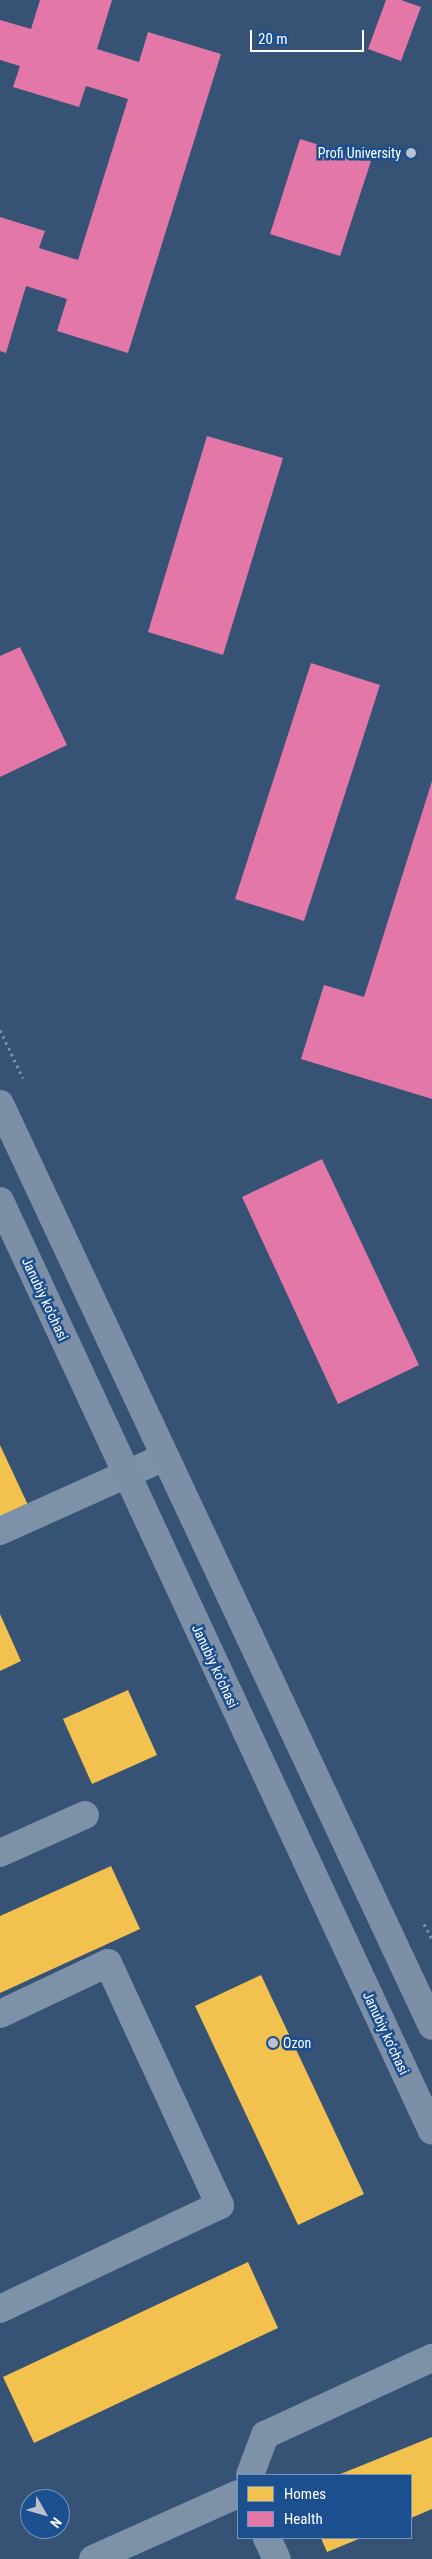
<!DOCTYPE html>
<html>
<head>
<meta charset="utf-8">
<style>
  body { margin:0 }
  #map { position:relative; width:432px; height:2559px; overflow:hidden; background:#365274; font-family:"Roboto Condensed",sans-serif }
  div>[style] { position:absolute }
  .homes>* { inset:0; background:#f2c14e }
  .health>* { inset:0; background:#e377a8 }
  .path>* { height:3px; margin-top:-1.5px; transform-origin:0; background:repeating-linear-gradient(90deg,#7d92a8 0 2.5px,transparent 0 6.5px) }
  .minor>* { height:28px; margin:-14px; padding:0 14px; transform-origin:14px; border-radius:14px; background:#7d92a8 }
  .major>* { height:28px; margin:-14px; padding:0 14px; transform-origin:14px; border-radius:14px; background:#7d8ea7 }
  .dots>* { width:14px; height:14px; translate:-50% -50%; box-sizing:border-box; border:2px solid #1b4f8f; border-radius:50% }
  span { translate:-50% -50%; white-space:nowrap; text-align:center; line-height:1.15; -webkit-text-stroke:5px #1b4f8f; paint-order:stroke }
  .poi-label { font-size:14px; color:#fff }
  .right { translate:-100% -50%; text-align:right }
  .left { translate:0 -50%; text-align:left }
  .street-label { font-size:14px; color:#fff }
  .legend { position:absolute; left:237px; top:2474px; width:175px; height:65px; box-sizing:border-box; background:#1b4f8f; border:1px solid #7695bc; margin:0; padding:6px 9px; list-style:none; font-size:15px; color:#fff }
  .legend li { display:flex; align-items:center; gap:10px; height:25px }
  .legend b { width:25px; border:1px solid #7695bc }
  .north { position:absolute; left:20px; top:2489px; width:50px; height:50px; box-sizing:border-box; background:#1b4f8f; border:1px solid #7695bc; border-radius:50%; rotate:128deg; font-size:14px; font-weight:700; line-height:20px; text-align:center; color:#fff }
  .north::after { content:''; display:block; margin:auto; width:18px; height:22px; background:#b9c2ce; clip-path:polygon(50% 0,100% 100%,50% 72%,0 100%) }
  .scale { position:absolute; left:250px; top:30px; width:114px; height:22px; box-sizing:border-box; border:2px solid #fff; border-top:0; padding-left:6px; font-size:15px; line-height:18px; white-space:nowrap; color:#fff; -webkit-text-stroke:4px #1b4f8f; paint-order:stroke }
</style>
</head>
<body>
<div id="map">
  <div class="homes">
    <i style="clip-path:polygon(0 1445px,28px 1505px,0 1518px)"></i>
    <i style="clip-path:polygon(0 1614px,21px 1661px,0 1671px)"></i>
    <i style="clip-path:polygon(128px 1690px,157px 1755px,92px 1784px,63px 1719px)"></i>
    <i style="clip-path:polygon(111px 1866px,140px 1929px,0 1993px,0 1916px)"></i>
    <i style="clip-path:polygon(261px 1975px,364px 2194px,298px 2225px,195px 2006px)"></i>
    <i style="clip-path:polygon(248px 2262px,278px 2328px,34px 2443px,3px 2377px)"></i>
    <i style="clip-path:polygon(432px 2437px,432px 2509px,411px 2518px,411px 2475px,338px 2475px)"></i>
    <i style="clip-path:polygon(321px 2538px,361px 2538px,327px 2552px)"></i>
  </div>
  <div class="health">
    <i style="clip-path:polygon(40px 0,112px 0,97px 49px,139px 62px,148px 32px,221px 54px,128px 353px,57px 331px,67px 299px,26px 286px,6px 353px,0 351px,0 217px,45px 231px,39px 248px,78px 260px,128px 99px,86px 86px,79px 107px,13px 87px,20px 66px,0 60px,0 20px,31px 29px)"></i>
    <i style="clip-path:polygon(386px 0,401px 0,421px 7px,401px 61px,368px 49px)"></i>
    <i style="clip-path:polygon(300px 139px,371px 161px,340px 256px,270px 234px)"></i>
    <i style="clip-path:polygon(207px 436px,283px 458px,223px 655px,148px 632px)"></i>
    <i style="clip-path:polygon(20px 647px,67px 745px,0 777px,0 656px)"></i>
    <i style="clip-path:polygon(311px 663px,380px 685px,304px 921px,235px 899px)"></i>
    <i style="clip-path:polygon(432px 781px,432px 1099px,301px 1059px,324px 985px,364px 997px)"></i>
    <i style="clip-path:polygon(322px 1159px,419px 1365px,338px 1404px,242px 1197px)"></i>
  </div>
  <div class="path">
    <i style="left:0;top:1030px;width:53px;rotate:64.4deg"></i>
    <i style="left:424px;top:1924px;width:17px;rotate:62deg"></i>
  </div>
  <div class="minor">
    <i style="left:0;top:1531px;width:181px;rotate:-24.2deg"></i>
    <i style="left:0;top:1853px;width:93px;rotate:-24.1deg"></i>
    <i style="left:0;top:2014px;width:119px;rotate:-25.3deg"></i>
    <i style="left:108px;top:1963px;width:267px;rotate:65.2deg"></i>
    <i style="left:220px;top:2205px;width:243px;rotate:154.7deg"></i>
    <i style="left:250px;top:2475px;width:43px;rotate:-69.4deg"></i>
    <i style="left:265px;top:2435px;width:184px;rotate:-24.8deg"></i>
    <i style="left:267px;top:2538px;width:23px;rotate:65deg"></i>
    <i style="left:93px;top:2559px;width:159px;rotate:-24.1deg"></i>
  </div>
  <div class="major">
    <i style="left:0;top:1104px;width:1018px;rotate:64.89deg"></i>
    <i style="left:0;top:1201px;width:1025px;rotate:65.08deg"></i>
  </div>
  <div class="dots">
    <i style="left:411px;top:153px;background:#b9c2ce"></i>
    <i style="left:273px;top:2043px;background:#b9c2ce"></i>
  </div>
  <div class="poi-label">
    <span class="right" style="left:401px;top:153px">Profi University</span>
    <span class="left" style="left:283px;top:2043px">Ozon</span>
  </div>
  <div class="street-label">
    <span style="left:45px;top:1299px;rotate:65deg">Janubiy ko'chasi</span>
    <span style="left:215px;top:1666px;rotate:65deg">Janubiy ko'chasi</span>
    <span style="left:386px;top:2033px;rotate:65deg">Janubiy ko'chasi</span>
  </div>
  <ul class="legend">
  <li><b style="height:14px;background:#f2c14e"></b>Homes</li>
  <li><b style="height:14px;background:#e377a8"></b>Health</li>
  </ul>
  <div class="north">N</div>
  <div class="scale">20 m</div>
</div>
</body>
</html>
